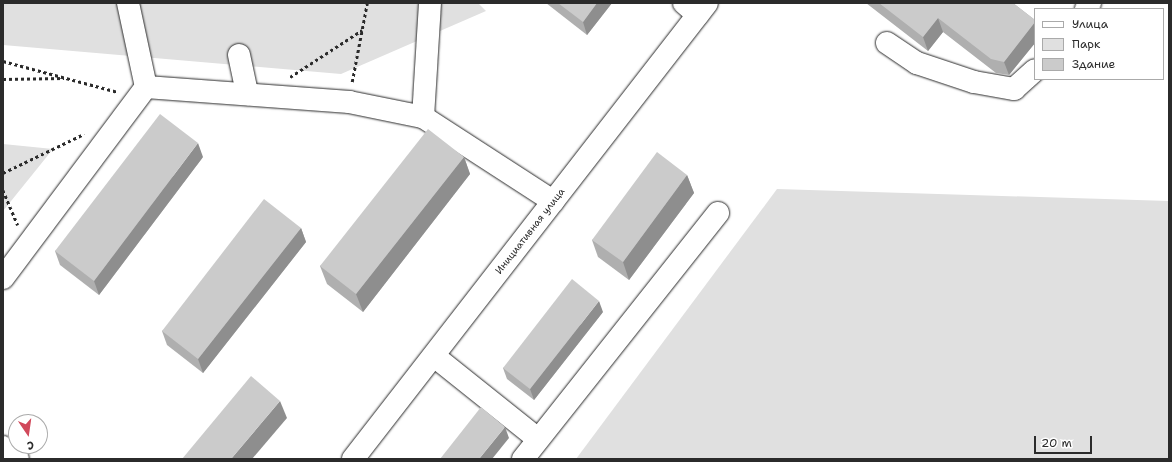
<!DOCTYPE html>
<html>
<head>
<meta charset="utf-8">
<style>
  body { margin:0 }
  #map { position:relative; width:1172px; height:462px; overflow:hidden; background:#fff; font-family:"Shantell Sans",sans-serif }
  div>[style] { position:absolute }
  .green>* { inset:0; background:#e0e0e0 }
  .path>* { height:2.5px; margin-top:-1.25px; transform-origin:0; background:repeating-linear-gradient(90deg,#2b2b2b 0 3px,transparent 0 6px) }
  .roads { filter:drop-shadow(0 0 1px #2b2b2b) drop-shadow(0 0 1px #2b2b2b) }
  .minor>* { height:22px; margin:-11px; padding:0 11px; transform-origin:11px; border-radius:11px; background:#fff }
  .major>* { height:22px; margin:-11px; padding:0 11px; transform-origin:11px; border-radius:11px; background:#fff }
  .wall>* { inset:0; background:#afafaf }
  .shaded-wall>* { inset:0; background:#8e8e8e }
  .building>* { inset:0; background:#cbcbcb }
  span { translate:-50% -50%; white-space:nowrap; text-align:center; line-height:1.15; -webkit-text-stroke:3px #fff; paint-order:stroke }
  .street-label { font-size:10px; color:#2b2b2b }
  .frame { position:absolute; inset:0; border:4px solid #2b2b2b; pointer-events:none }
  .legend { position:absolute; left:1034px; top:8px; width:130px; height:72px; box-sizing:border-box; background:#fff; border:1px solid #aaa; margin:0; padding:5px 7px; list-style:none; font-size:12px; color:#2b2b2b }
  .legend li { display:flex; align-items:center; gap:8px; height:20px }
  .legend b { width:20px; border:1px solid #aaa }
  .north { position:absolute; left:8px; top:414px; width:40px; height:40px; box-sizing:border-box; background:#fff; border:1px solid #aaa; border-radius:50%; rotate:167deg; font-size:11px; font-weight:700; line-height:16px; text-align:center; color:#2b2b2b }
  .north::after { content:''; display:block; margin:auto; width:14px; height:18px; background:#d1495b; clip-path:polygon(50% 0,100% 100%,50% 72%,0 100%) }
  .scale { position:absolute; left:1034px; top:436px; width:58px; height:18px; box-sizing:border-box; border:2px solid #2b2b2b; border-top:0; padding-left:5px; font-size:12px; line-height:14px; white-space:nowrap; color:#2b2b2b; -webkit-text-stroke:3px #fff; paint-order:stroke }
</style>
</head>
<body>
<div id="map">
  <div class="green">
    <i style="clip-path:polygon(3px 3px,478px 3px,486px 11px,341px 74px,3px 45px)"></i>
    <i style="clip-path:polygon(3px 144px,53px 149px,3px 211px)"></i>
    <i style="clip-path:polygon(777px 189px,1169px 201px,1169px 459px,576px 459px)"></i>
  </div>
  <div class="path">
    <i style="left:3px;top:61px;width:119px;rotate:15.1deg"></i>
    <i style="left:290px;top:77px;width:86px;rotate:-33.1deg"></i>
    <i style="left:3px;top:79px;width:61px;rotate:-0.9deg"></i>
    <i style="left:352px;top:82px;width:80px;rotate:-79.2deg"></i>
    <i style="left:3px;top:173px;width:90px;rotate:-25.7deg"></i>
    <i style="left:3px;top:190px;width:38px;rotate:67deg"></i>
  </div>
  <div class="roads">
    <div class="minor">
      <i style="left:128px;top:3px;width:86px;rotate:77.9deg"></i>
      <i style="left:430px;top:3px;width:114px;rotate:93.5deg"></i>
      <i style="left:423px;top:117px;width:155px;rotate:32.9deg"></i>
      <i style="left:684px;top:3px;width:18px;rotate:41deg"></i>
      <i style="left:1086px;top:9px;width:7px;rotate:-56deg"></i>
      <i style="left:887px;top:43px;width:36px;rotate:34deg"></i>
      <i style="left:917px;top:63px;width:60px;rotate:18.4deg"></i>
      <i style="left:974px;top:82px;width:41px;rotate:9.9deg"></i>
      <i style="left:1014px;top:89px;width:28px;rotate:-42deg"></i>
      <i style="left:239px;top:55px;width:40px;rotate:78deg"></i>
      <i style="left:3px;top:278px;width:239px;rotate:-53.2deg"></i>
      <i style="left:146px;top:87px;width:204px;rotate:4.2deg"></i>
      <i style="left:349px;top:102px;width:76px;rotate:11.5deg"></i>
      <i style="left:434px;top:356px;width:133px;rotate:38.6deg"></i>
      <i style="left:3px;top:447px;width:19px;rotate:39deg"></i>
      <i style="left:523px;top:459px;width:314px;rotate:-51.6deg"></i>
    </div>
    <div class="major">
      <i style="left:353px;top:459px;width:577px;rotate:-52.18deg"></i>
    </div>
  </div>
  <div class="wall">
    <i style="clip-path:polygon(546px 3px,612px 3px,587px 35px)"></i>
    <i style="clip-path:polygon(866px 3px,1013px 3px,1035px 20px,1035px 43px,1009px 75px,996px 73px,943px 32px,928px 51px)"></i>
    <i style="clip-path:polygon(203px 157px,99px 295px,60px 265px,55px 251px)"></i>
    <i style="clip-path:polygon(464px 157px,470px 174px,363px 312px,327px 284px,320px 266px)"></i>
    <i style="clip-path:polygon(687px 175px,694px 193px,629px 280px,598px 257px,592px 240px)"></i>
    <i style="clip-path:polygon(301px 228px,306px 242px,203px 373px,167px 345px,162px 331px)"></i>
    <i style="clip-path:polygon(603px 312px,534px 400px,507px 379px,503px 368px)"></i>
  </div>
  <div class="shaded-wall">
    <i style="clip-path:polygon(597px 3px,612px 3px,587px 35px,583px 22px)"></i>
    <i style="clip-path:polygon(938px 18px,943px 32px,928px 51px,923px 37px)"></i>
    <i style="clip-path:polygon(1035px 22px,1035px 43px,1009px 75px,1004px 62px)"></i>
    <i style="clip-path:polygon(198px 143px,203px 157px,99px 295px,94px 281px)"></i>
    <i style="clip-path:polygon(464px 157px,470px 174px,363px 312px,356px 294px)"></i>
    <i style="clip-path:polygon(687px 175px,694px 193px,629px 280px,623px 262px)"></i>
    <i style="clip-path:polygon(301px 228px,306px 242px,203px 373px,198px 359px)"></i>
    <i style="clip-path:polygon(599px 301px,603px 312px,534px 400px,530px 389px)"></i>
    <i style="clip-path:polygon(280px 401px,287px 418px,252px 459px,231px 459px)"></i>
    <i style="clip-path:polygon(505px 427px,509px 438px,492px 459px,479px 459px)"></i>
  </div>
  <div class="building">
    <i style="clip-path:polygon(558px 3px,597px 3px,583px 22px)"></i>
    <i style="clip-path:polygon(879px 3px,1013px 3px,1035px 20px,1035px 22px,1004px 62px,991px 59px,938px 18px,923px 37px)"></i>
    <i style="clip-path:polygon(160px 114px,198px 143px,94px 281px,55px 251px)"></i>
    <i style="clip-path:polygon(428px 129px,464px 157px,356px 294px,320px 266px)"></i>
    <i style="clip-path:polygon(657px 152px,687px 175px,623px 262px,592px 240px)"></i>
    <i style="clip-path:polygon(264px 199px,301px 228px,198px 359px,162px 331px)"></i>
    <i style="clip-path:polygon(572px 279px,599px 301px,530px 389px,503px 368px)"></i>
    <i style="clip-path:polygon(251px 376px,280px 401px,231px 459px,182px 459px)"></i>
    <i style="clip-path:polygon(481px 407px,505px 427px,479px 459px,440px 459px)"></i>
  </div>
  <div class="street-label">
    <span style="left:530px;top:231px;rotate:-52deg">Инициативная улица</span>
  </div>
  <div class="frame"></div>
  <ul class="legend">
  <li><b style="height:5px;background:#fff"></b>Улица</li>
  <li><b style="height:11px;background:#e0e0e0"></b>Парк</li>
  <li><b style="height:11px;background:#cbcbcb"></b>Здание</li>
  </ul>
  <div class="north">С</div>
  <div class="scale">20 m</div>
</div>
</body>
</html>
